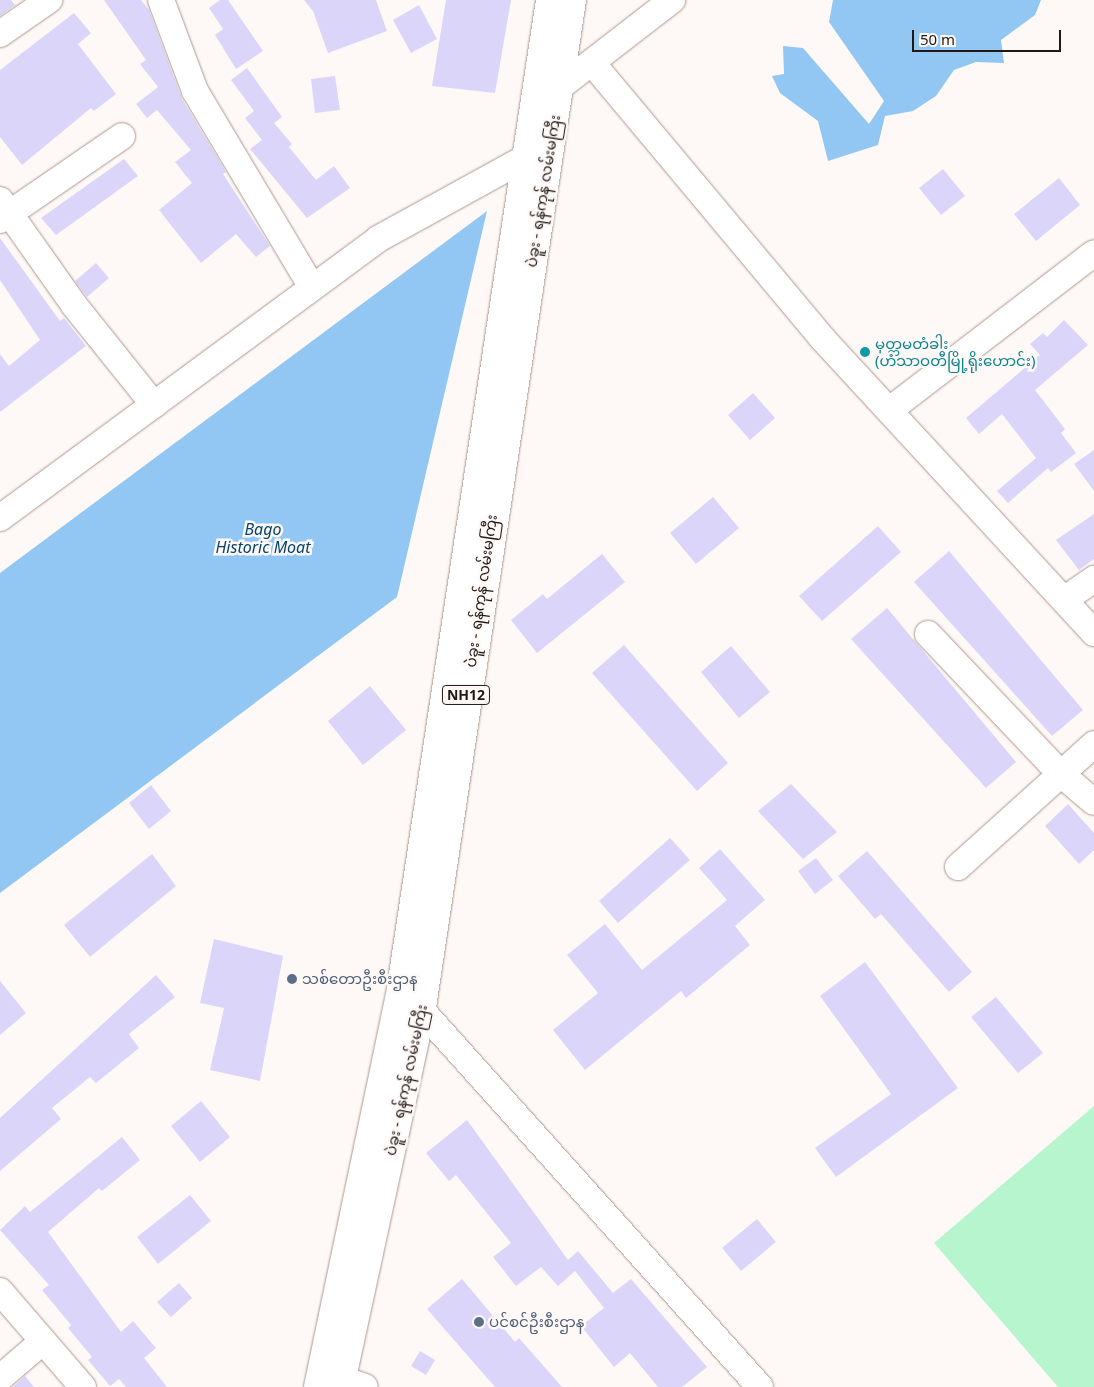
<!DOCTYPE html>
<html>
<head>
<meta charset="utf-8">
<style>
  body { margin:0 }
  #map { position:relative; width:1094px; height:1387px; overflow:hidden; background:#fef9f7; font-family:"Noto Sans","Noto Sans Myanmar",sans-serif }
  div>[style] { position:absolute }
  .green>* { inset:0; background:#b6f5ce }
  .water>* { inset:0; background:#92c6f3 }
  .building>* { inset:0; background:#dcd5fa }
  .roads { filter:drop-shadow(0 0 1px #ae978d) drop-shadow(0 0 1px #ae978d) }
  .minor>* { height:26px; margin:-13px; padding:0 13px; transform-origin:13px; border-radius:13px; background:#fff }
  .highway>* { height:28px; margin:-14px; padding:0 14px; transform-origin:14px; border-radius:14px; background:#fff }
  .dots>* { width:14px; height:14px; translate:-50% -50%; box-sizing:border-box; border:2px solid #fef9f7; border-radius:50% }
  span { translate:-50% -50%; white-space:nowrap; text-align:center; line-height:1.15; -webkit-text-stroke:5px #fef9f7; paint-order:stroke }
  .shield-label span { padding:1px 4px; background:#fef9f7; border:1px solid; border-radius:4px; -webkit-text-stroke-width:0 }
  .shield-label { font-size:14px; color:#211815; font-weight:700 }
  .street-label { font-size:15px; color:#211815 }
  .culture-label { font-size:15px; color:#0d838f }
  .left { translate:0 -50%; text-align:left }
  .service-label { font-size:15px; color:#4e5e75 }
  .water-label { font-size:16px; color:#03436c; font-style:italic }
  .scale { position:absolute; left:912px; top:30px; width:149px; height:22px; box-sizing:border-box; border:2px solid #211815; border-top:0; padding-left:6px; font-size:15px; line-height:18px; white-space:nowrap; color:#211815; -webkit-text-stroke:4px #fef9f7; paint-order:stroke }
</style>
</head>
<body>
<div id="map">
  <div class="green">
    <i style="clip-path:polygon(1094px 1106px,1094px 1387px,1058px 1387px,934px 1243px)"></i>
  </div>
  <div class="water">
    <i style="clip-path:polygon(833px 0,1041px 0,1035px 15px,1001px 40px,1004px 63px,976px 62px,954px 70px,936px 96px,913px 111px,885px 116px,878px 145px,828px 161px,818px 121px,780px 93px,772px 76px,784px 74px,783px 46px,803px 48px,869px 124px,884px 101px,829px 22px)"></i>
    <i style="clip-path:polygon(487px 211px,397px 597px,0 893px,0 573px)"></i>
  </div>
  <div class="building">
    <i style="clip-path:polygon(0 0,11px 0,15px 5px,0 16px)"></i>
    <i style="clip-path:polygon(104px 0,141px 0,149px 10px,182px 99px,226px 172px,223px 174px,270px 246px,256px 257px,236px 234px,201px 263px,159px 210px,192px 183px,175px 162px,191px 150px,157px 110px,147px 118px,136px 104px,158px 87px,140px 64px,146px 60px)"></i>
    <i style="clip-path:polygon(220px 0,228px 0,263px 51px,236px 69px,215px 35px,223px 29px,209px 8px)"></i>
    <i style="clip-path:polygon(304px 0,376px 0,387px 31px,328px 53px,313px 11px)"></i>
    <i style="clip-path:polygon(446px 0,511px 0,495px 93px,432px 86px)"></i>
    <i style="clip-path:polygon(419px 5px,437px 39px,411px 53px,393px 20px)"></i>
    <i style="clip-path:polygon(74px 13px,91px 33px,78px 44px,116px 94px,94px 111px,91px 108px,22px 165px,0 137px,0 70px)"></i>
    <i style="clip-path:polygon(247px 68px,282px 117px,274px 123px,292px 144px,289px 147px,316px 180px,334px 166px,350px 188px,307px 218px,250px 149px,262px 140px,245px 118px,254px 111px,231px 80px)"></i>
    <i style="clip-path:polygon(335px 76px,340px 110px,315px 113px,311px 79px)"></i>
    <i style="clip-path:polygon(124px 159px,138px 176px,56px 235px,41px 218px)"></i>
    <i style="clip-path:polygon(943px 169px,965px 196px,941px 215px,919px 188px)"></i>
    <i style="clip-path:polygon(1059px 178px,1080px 205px,1036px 241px,1014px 214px)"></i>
    <i style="clip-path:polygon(0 238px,60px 321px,64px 318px,86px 346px,0 412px,0 354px,9px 366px,40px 340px,0 280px)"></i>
    <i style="clip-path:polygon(96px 263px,109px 278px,87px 297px,75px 281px)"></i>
    <i style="clip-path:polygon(1064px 320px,1088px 345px,1035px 390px,1065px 429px,1061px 433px,1076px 453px,1051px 472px,1048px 468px,1008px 503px,997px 491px,1036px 458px,1002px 414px,979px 434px,966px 418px,1040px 355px,1030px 344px,1043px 333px,1047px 337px)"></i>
    <i style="clip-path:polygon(753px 393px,775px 418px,750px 440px,728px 415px)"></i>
    <i style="clip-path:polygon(1094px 450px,1094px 491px,1074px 464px)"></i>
    <i style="clip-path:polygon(713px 497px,739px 528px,696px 564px,670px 533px)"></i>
    <i style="clip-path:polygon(1094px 514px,1094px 559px,1079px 570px,1056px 540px)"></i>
    <i style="clip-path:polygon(878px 526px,901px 552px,822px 621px,799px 596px)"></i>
    <i style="clip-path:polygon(949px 551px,1083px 710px,1052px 736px,914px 582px)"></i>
    <i style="clip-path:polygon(602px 554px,625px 582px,537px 653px,511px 620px,543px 594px,547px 599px)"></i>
    <i style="clip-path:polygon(887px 608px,1016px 762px,986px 788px,851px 639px)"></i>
    <i style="clip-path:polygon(624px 645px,728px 763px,697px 791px,592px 673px)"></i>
    <i style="clip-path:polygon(731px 646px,770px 692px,739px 718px,701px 672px)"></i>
    <i style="clip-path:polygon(370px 686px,406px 730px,363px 765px,328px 721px)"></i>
    <i style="clip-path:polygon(791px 784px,837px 832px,803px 859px,758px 811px)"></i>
    <i style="clip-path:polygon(151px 785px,171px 811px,149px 829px,129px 803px)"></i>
    <i style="clip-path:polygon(1068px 804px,1094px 833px,1094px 850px,1079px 864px,1045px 826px)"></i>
    <i style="clip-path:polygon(670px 838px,690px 860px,618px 923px,599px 901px)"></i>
    <i style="clip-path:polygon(720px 849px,765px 900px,735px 926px,750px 945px,686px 998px,681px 991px,585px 1070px,553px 1030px,598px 993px,567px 955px,605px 924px,642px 970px,727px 900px,699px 868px)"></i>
    <i style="clip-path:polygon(867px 851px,972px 972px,949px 992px,881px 914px,875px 919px,838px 876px)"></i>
    <i style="clip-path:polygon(152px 854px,176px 886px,90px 957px,64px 925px)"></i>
    <i style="clip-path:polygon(816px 858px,833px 880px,815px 894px,798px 871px)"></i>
    <i style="clip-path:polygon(214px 939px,283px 956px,260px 1081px,210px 1070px,224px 1008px,200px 1003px)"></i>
    <i style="clip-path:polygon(865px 962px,958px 1088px,836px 1177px,815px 1148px,891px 1094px,820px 996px)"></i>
    <i style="clip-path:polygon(156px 975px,175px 997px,129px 1034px,139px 1048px,96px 1083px,90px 1077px,52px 1108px,61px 1119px,0 1171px,0 1118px)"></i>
    <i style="clip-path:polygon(0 981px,26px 1013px,0 1035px)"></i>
    <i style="clip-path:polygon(996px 997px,1043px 1053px,1018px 1073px,971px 1017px)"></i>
    <i style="clip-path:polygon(201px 1101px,230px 1137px,200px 1162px,171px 1126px)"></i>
    <i style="clip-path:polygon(467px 1120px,568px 1260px,578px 1251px,613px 1293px,631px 1279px,707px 1367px,682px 1387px,658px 1387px,630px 1353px,614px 1367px,581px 1326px,604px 1308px,575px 1271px,558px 1286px,541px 1267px,516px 1286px,493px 1257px,511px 1243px,456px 1175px,449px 1181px,426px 1153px)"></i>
    <i style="clip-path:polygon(122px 1137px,140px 1160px,102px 1191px,99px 1188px,48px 1232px,121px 1332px,133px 1321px,156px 1348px,144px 1358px,167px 1387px,126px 1387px,119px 1379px,110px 1386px,88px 1360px,92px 1357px,68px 1328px,71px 1325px,42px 1290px,49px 1285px,0 1230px,25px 1206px,30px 1212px)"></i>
    <i style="clip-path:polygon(190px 1195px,211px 1221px,158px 1264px,137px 1237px)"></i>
    <i style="clip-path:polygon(757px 1219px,776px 1242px,741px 1271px,722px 1248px)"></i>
    <i style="clip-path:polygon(462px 1279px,515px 1342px,519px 1338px,562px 1387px,495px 1387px,427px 1309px)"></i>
    <i style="clip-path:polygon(179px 1283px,192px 1298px,171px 1317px,157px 1302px)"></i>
    <i style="clip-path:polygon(420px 1351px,435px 1360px,426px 1375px,411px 1366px)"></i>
    <i style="clip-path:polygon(25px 1376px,34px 1387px,13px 1387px)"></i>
  </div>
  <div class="roads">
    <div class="minor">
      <i style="left:161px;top:0;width:97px;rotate:69.5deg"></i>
      <i style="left:195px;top:91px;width:228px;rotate:59.2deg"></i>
      <i style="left:0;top:34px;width:60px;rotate:-34.8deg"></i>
      <i style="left:593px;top:64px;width:356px;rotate:50.1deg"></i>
      <i style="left:821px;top:337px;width:403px;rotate:47.3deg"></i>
      <i style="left:544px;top:99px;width:162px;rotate:-37.7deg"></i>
      <i style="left:0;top:200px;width:128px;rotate:54.8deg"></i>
      <i style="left:74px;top:305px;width:128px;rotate:51.3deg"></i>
      <i style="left:0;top:220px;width:148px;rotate:-34.5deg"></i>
      <i style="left:891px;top:409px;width:256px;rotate:-37.5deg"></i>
      <i style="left:0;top:518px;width:470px;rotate:-36.4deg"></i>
      <i style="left:378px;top:239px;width:187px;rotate:-28.8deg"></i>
      <i style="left:1064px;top:600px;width:37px;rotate:-35deg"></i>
      <i style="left:928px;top:634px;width:193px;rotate:46.5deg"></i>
      <i style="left:1061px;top:774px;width:43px;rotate:40.3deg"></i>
      <i style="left:958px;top:867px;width:183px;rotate:-42.1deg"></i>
      <i style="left:408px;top:995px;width:527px;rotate:48.08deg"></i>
      <i style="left:0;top:1291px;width:127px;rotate:49.2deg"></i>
      <i style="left:321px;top:1372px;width:46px;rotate:18.8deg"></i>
      <i style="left:0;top:1378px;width:55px;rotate:-40.6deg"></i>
    </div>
    <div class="highway">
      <i style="left:318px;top:1387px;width:408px;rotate:-78.2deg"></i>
      <i style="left:401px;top:988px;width:999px;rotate:-81.42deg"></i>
      <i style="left:340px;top:1387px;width:389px;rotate:-77.8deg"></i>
      <i style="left:422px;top:1007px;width:1018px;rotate:-81.53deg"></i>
    </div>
  </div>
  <div class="dots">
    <i style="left:865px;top:352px;background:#0f9aa8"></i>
    <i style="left:292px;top:979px;background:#5c6f8a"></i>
    <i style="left:479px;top:1322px;background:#5c6f8a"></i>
  </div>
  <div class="shield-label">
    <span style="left:466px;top:695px">NH12</span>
  </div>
  <div class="street-label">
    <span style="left:543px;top:191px;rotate:-81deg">ပဲခူး - ရန်ကုန် လမ်းမကြီး</span>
    <span style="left:481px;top:591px;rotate:-82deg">ပဲခူး - ရန်ကုန် လမ်းမကြီး</span>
    <span style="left:406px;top:1080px;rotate:-78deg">ပဲခူး - ရန်ကုန် လမ်းမကြီး</span>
  </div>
  <div class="culture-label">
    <span class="left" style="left:875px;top:352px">မုတ္တမတံခါး<br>(ဟံသာဝတီမြို့ရိုးဟောင်း)</span>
  </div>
  <div class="service-label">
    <span class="left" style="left:302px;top:979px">သစ်တောဦးစီးဌာန</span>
    <span class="left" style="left:489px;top:1322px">ပင်စင်ဦးစီးဌာန</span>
  </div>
  <div class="water-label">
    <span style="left:263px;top:538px">Bago<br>Historic Moat</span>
  </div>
  <div class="scale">50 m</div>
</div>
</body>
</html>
